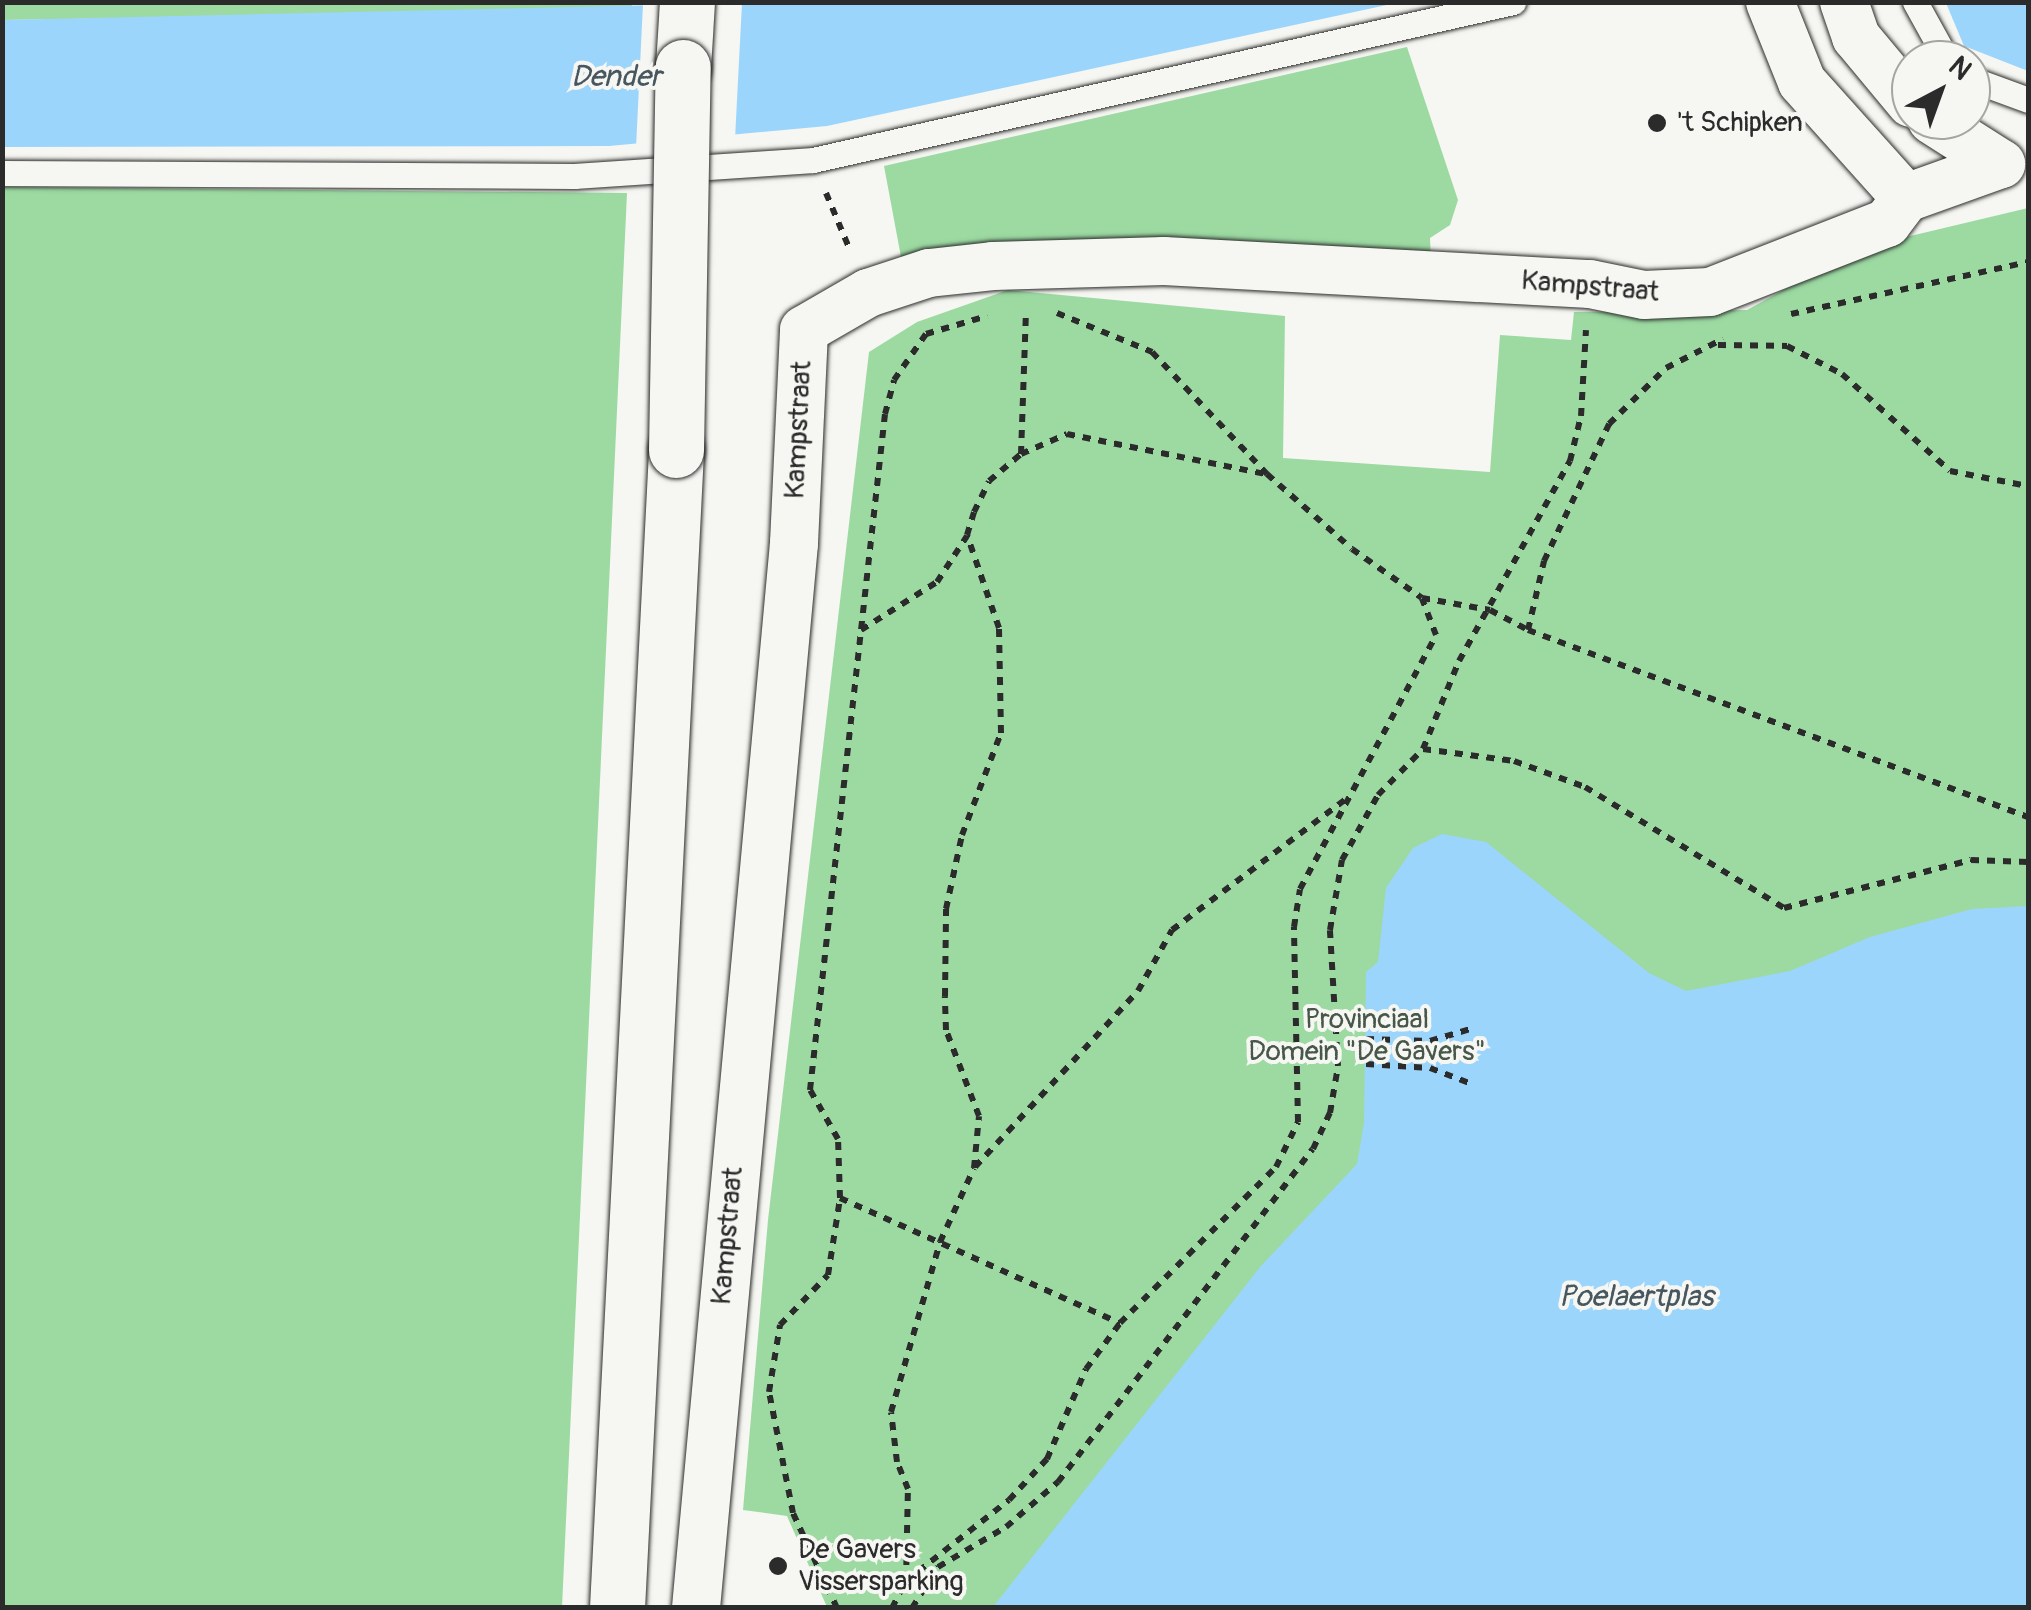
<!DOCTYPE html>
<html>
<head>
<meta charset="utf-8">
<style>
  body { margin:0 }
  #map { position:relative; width:2031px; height:1610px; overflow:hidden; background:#f6f6f2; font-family:Pangolin,sans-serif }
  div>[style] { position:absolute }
  .green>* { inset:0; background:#9cdaa2 }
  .water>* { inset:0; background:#9cd5fc }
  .pier>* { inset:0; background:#f6f6f2 }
  .path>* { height:6px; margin-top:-3px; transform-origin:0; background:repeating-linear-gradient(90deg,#2b2b2b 0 8px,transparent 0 16px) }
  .roads { filter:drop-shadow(0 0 2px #2b2b2b) drop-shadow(0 0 2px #2b2b2b) }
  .lane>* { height:25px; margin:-12.5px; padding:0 12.5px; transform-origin:12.5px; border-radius:12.5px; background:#f6f6f2 }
  .street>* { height:48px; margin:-24px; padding:0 24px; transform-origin:24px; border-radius:24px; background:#f6f6f2 }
  .secondary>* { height:55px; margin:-27.5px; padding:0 27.5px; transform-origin:27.5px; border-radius:27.5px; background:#f6f6f2 }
  .bridges { filter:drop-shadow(0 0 2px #2b2b2b) drop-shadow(0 0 2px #2b2b2b) }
  .secondary-bridge>* { height:55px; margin:-27.5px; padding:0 27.5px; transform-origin:27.5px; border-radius:27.5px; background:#f6f6f2 }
  .dots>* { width:28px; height:28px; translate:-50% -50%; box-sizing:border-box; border:5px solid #f6f6f2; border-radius:50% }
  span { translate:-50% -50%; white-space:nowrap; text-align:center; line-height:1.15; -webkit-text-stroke:8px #f6f6f2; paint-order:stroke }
  .poi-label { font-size:28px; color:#2b2b2b }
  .left { translate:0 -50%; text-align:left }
  .street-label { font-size:28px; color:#2b2b2b }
  .park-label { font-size:28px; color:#475749 }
  .water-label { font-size:30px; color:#47565f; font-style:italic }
  .frame { position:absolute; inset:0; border:5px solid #2b2b2b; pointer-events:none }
  .north { position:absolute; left:1891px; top:40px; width:100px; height:100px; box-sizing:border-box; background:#f6f6f2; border:2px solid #a5a5a2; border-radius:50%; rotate:41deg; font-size:28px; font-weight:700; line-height:40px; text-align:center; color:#2b2b2b }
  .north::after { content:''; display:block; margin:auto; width:35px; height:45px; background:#2b2b2b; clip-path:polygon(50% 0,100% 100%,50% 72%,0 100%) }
</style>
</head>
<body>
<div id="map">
  <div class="green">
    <i style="clip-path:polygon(2px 3px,632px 3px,632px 9px,591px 11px,3px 20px)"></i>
    <i style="clip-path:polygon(1407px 47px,1458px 200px,1450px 225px,1430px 238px,1431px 261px,901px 257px,884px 166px)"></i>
    <i style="clip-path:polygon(3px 187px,627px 193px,562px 1607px,3px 1607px)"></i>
    <i style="clip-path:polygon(2028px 208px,2028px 1607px,827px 1607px,787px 1516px,743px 1510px,768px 1220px,869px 352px,917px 322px,1008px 290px,1285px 316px,1283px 458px,1490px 472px,1500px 335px,1571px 340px,1574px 312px,1747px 310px,1860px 248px)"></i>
  </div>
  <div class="water">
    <i style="clip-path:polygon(790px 2px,1396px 3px,827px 126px,609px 146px,3px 147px,3px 20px)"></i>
    <i style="clip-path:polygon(1946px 3px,2028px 3px,2028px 71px,1964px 46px)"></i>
    <i style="clip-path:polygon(1442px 834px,1486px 842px,1649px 973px,1686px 991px,1790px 971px,1870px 937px,1972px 909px,2028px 906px,2028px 1607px,993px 1607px,1261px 1266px,1357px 1164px,1364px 1123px,1366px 972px,1378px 962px,1386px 888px,1413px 848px)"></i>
  </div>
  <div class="pier">
    <i style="clip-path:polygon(742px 3px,735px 139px,636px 148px,643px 4px)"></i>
  </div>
  <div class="path">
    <i style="left:826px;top:193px;width:62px;rotate:67.2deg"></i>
    <i style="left:1057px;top:313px;width:103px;rotate:22.3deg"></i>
    <i style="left:1152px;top:352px;width:168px;rotate:46.7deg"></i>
    <i style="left:1267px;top:474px;width:113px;rotate:41.4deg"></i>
    <i style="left:1352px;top:549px;width:85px;rotate:35deg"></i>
    <i style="left:1422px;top:598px;width:69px;rotate:10deg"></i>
    <i style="left:1490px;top:610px;width:43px;rotate:27.8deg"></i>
    <i style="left:1528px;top:630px;width:534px;rotate:20.51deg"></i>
    <i style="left:1791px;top:314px;width:243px;rotate:-12.4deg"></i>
    <i style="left:1718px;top:345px;width:69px;rotate:0.8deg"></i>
    <i style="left:1787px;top:346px;width:62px;rotate:27deg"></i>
    <i style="left:1842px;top:374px;width:145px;rotate:41.9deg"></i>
    <i style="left:1950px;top:471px;width:79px;rotate:10.9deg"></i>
    <i style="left:1021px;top:454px;width:143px;rotate:-88deg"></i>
    <i style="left:861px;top:630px;width:90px;rotate:-32.3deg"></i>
    <i style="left:937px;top:582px;width:55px;rotate:-56.9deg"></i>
    <i style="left:1528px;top:630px;width:71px;rotate:-76.9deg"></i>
    <i style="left:1544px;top:561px;width:152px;rotate:-64.6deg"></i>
    <i style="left:1609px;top:424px;width:80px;rotate:-44.5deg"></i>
    <i style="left:1666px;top:368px;width:64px;rotate:-27deg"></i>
    <i style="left:1423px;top:749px;width:92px;rotate:7.5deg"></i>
    <i style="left:1514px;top:761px;width:76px;rotate:20.1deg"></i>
    <i style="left:1585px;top:787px;width:233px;rotate:31.3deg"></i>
    <i style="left:1784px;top:908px;width:193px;rotate:-14.4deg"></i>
    <i style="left:1971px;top:860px;width:57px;rotate:2deg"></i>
    <i style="left:1366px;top:1039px;width:64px;rotate:1.8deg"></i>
    <i style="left:1430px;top:1041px;width:46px;rotate:-16.5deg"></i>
    <i style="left:1366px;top:1064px;width:64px;rotate:3.6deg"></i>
    <i style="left:1430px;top:1068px;width:42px;rotate:21deg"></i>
    <i style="left:975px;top:1167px;width:240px;rotate:-47.2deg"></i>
    <i style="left:1138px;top:991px;width:70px;rotate:-60.9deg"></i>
    <i style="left:1172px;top:930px;width:218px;rotate:-37deg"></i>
    <i style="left:840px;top:1198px;width:307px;rotate:24.1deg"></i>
    <i style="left:906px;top:1581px;width:92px;rotate:-88.8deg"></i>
    <i style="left:908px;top:1489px;width:29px;rotate:-112deg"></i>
    <i style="left:897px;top:1462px;width:50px;rotate:-96.8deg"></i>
    <i style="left:891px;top:1412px;width:177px;rotate:-73.9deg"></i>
    <i style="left:940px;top:1242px;width:81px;rotate:-65.3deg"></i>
    <i style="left:974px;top:1168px;width:52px;rotate:-84.5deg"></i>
    <i style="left:979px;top:1116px;width:92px;rotate:-111deg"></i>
    <i style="left:946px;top:1030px;width:34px;rotate:-92deg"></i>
    <i style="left:945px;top:996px;width:87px;rotate:-89.3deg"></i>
    <i style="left:946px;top:909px;width:76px;rotate:-77.8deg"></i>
    <i style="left:962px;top:835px;width:109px;rotate:-69.1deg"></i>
    <i style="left:1001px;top:733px;width:105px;rotate:-91.1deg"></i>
    <i style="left:999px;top:628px;width:98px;rotate:-109deg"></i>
    <i style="left:967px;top:535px;width:24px;rotate:-73deg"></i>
    <i style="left:974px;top:512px;width:34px;rotate:-64deg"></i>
    <i style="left:989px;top:481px;width:42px;rotate:-40.2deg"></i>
    <i style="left:1021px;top:454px;width:50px;rotate:-23.5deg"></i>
    <i style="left:1067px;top:434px;width:203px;rotate:11.4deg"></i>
    <i style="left:837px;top:1608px;width:105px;rotate:-114.9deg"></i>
    <i style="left:793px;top:1513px;width:123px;rotate:-101.2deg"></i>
    <i style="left:769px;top:1392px;width:68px;rotate:-80.7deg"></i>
    <i style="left:780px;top:1325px;width:69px;rotate:-46.2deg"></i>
    <i style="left:828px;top:1275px;width:78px;rotate:-81.1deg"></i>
    <i style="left:840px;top:1198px;width:59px;rotate:-91.9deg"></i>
    <i style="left:838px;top:1139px;width:56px;rotate:-119.7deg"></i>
    <i style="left:810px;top:1090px;width:680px;rotate:-83.67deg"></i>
    <i style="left:885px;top:414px;width:35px;rotate:-75deg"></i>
    <i style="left:894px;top:380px;width:56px;rotate:-55.2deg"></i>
    <i style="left:926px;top:334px;width:64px;rotate:-16.4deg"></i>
    <i style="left:892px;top:1608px;width:30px;rotate:-63deg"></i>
    <i style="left:906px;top:1581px;width:131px;rotate:-38.2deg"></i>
    <i style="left:1009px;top:1500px;width:56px;rotate:-47.2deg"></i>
    <i style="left:1047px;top:1459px;width:98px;rotate:-66.6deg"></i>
    <i style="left:1086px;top:1369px;width:57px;rotate:-53.5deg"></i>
    <i style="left:1120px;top:1323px;width:221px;rotate:-45deg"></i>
    <i style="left:1276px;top:1167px;width:50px;rotate:-63.9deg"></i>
    <i style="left:1298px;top:1122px;width:195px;rotate:-91.2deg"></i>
    <i style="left:1294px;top:927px;width:38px;rotate:-81deg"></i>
    <i style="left:1300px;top:889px;width:288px;rotate:-61.8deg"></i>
    <i style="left:1436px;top:635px;width:39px;rotate:-111deg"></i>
    <i style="left:912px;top:1608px;width:49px;rotate:-57.6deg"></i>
    <i style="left:938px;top:1567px;width:79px;rotate:-30.5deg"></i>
    <i style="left:1006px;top:1527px;width:69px;rotate:-40.9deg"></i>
    <i style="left:1058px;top:1482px;width:419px;rotate:-52.6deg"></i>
    <i style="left:1313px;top:1149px;width:40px;rotate:-65deg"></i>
    <i style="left:1330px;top:1113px;width:48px;rotate:-80.3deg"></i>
    <i style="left:1338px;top:1066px;width:136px;rotate:-93.4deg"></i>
    <i style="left:1330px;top:930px;width:71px;rotate:-80.3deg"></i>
    <i style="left:1342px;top:860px;width:74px;rotate:-61deg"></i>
    <i style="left:1378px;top:795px;width:64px;rotate:-45.6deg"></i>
    <i style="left:1423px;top:749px;width:95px;rotate:-67.8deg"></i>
    <i style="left:1459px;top:661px;width:229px;rotate:-61deg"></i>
    <i style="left:1570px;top:461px;width:46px;rotate:-76.3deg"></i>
    <i style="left:1581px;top:416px;width:86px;rotate:-86.7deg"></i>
  </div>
  <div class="roads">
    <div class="lane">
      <i style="left:1915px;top:2px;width:66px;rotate:61.1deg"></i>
      <i style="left:1971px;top:79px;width:61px;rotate:20.2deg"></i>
      <i style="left:2px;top:173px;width:572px;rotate:0.3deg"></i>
      <i style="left:574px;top:176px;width:240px;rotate:-3.8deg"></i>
      <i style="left:813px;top:160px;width:718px;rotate:-12.72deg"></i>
    </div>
    <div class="street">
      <i style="left:1770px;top:2px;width:86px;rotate:68.2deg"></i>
      <i style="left:1802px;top:82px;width:156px;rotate:48.1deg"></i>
      <i style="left:1844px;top:2px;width:37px;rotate:71deg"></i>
      <i style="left:1856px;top:37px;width:86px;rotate:50.2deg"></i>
      <i style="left:1932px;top:120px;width:82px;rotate:32.5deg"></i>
      <i style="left:696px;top:1608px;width:1069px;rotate:-84.74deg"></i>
      <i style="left:794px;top:543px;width:213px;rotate:-87.3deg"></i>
      <i style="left:804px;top:330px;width:74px;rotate:-30deg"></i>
      <i style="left:868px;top:293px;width:64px;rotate:-18.2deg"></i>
      <i style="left:929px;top:273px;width:64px;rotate:-6.2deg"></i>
      <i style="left:993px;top:266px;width:171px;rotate:-1.7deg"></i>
      <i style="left:1164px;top:261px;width:427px;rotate:3.1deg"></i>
      <i style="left:1590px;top:284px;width:55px;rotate:11.5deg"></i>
      <i style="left:1644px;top:295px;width:66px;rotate:-2.6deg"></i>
      <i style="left:1710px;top:292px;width:190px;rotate:-21.3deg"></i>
      <i style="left:1887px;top:223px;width:31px;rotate:-53deg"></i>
      <i style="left:1906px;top:198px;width:101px;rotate:-19.7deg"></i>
    </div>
    <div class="secondary">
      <i style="left:683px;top:67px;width:65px;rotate:-86.5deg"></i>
      <i style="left:617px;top:1608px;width:1160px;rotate:-87.08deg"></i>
    </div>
  </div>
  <div class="bridges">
    <div class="secondary-bridge">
      <i style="left:676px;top:450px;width:383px;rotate:-89deg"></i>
    </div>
  </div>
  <div class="dots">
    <i style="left:1657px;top:123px;background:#2b2b2b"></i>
    <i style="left:778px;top:1566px;background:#2b2b2b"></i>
  </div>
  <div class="poi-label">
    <span class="left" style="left:1677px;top:123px">'t Schipken</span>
    <span class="left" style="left:798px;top:1566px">De Gavers<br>Vissersparking</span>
  </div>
  <div class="street-label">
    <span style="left:1590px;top:287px;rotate:5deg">Kampstraat</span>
    <span style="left:799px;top:430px;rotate:-87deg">Kampstraat</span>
    <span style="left:728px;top:1236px;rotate:-85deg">Kampstraat</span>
  </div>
  <div class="park-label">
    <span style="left:1367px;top:1036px">Provinciaal<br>Domein "De Gavers"</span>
  </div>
  <div class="water-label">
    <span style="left:616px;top:77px">Dender</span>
    <span style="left:1636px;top:1297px">Poelaertplas</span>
  </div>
  <div class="frame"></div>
  <div class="north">N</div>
</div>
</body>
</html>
